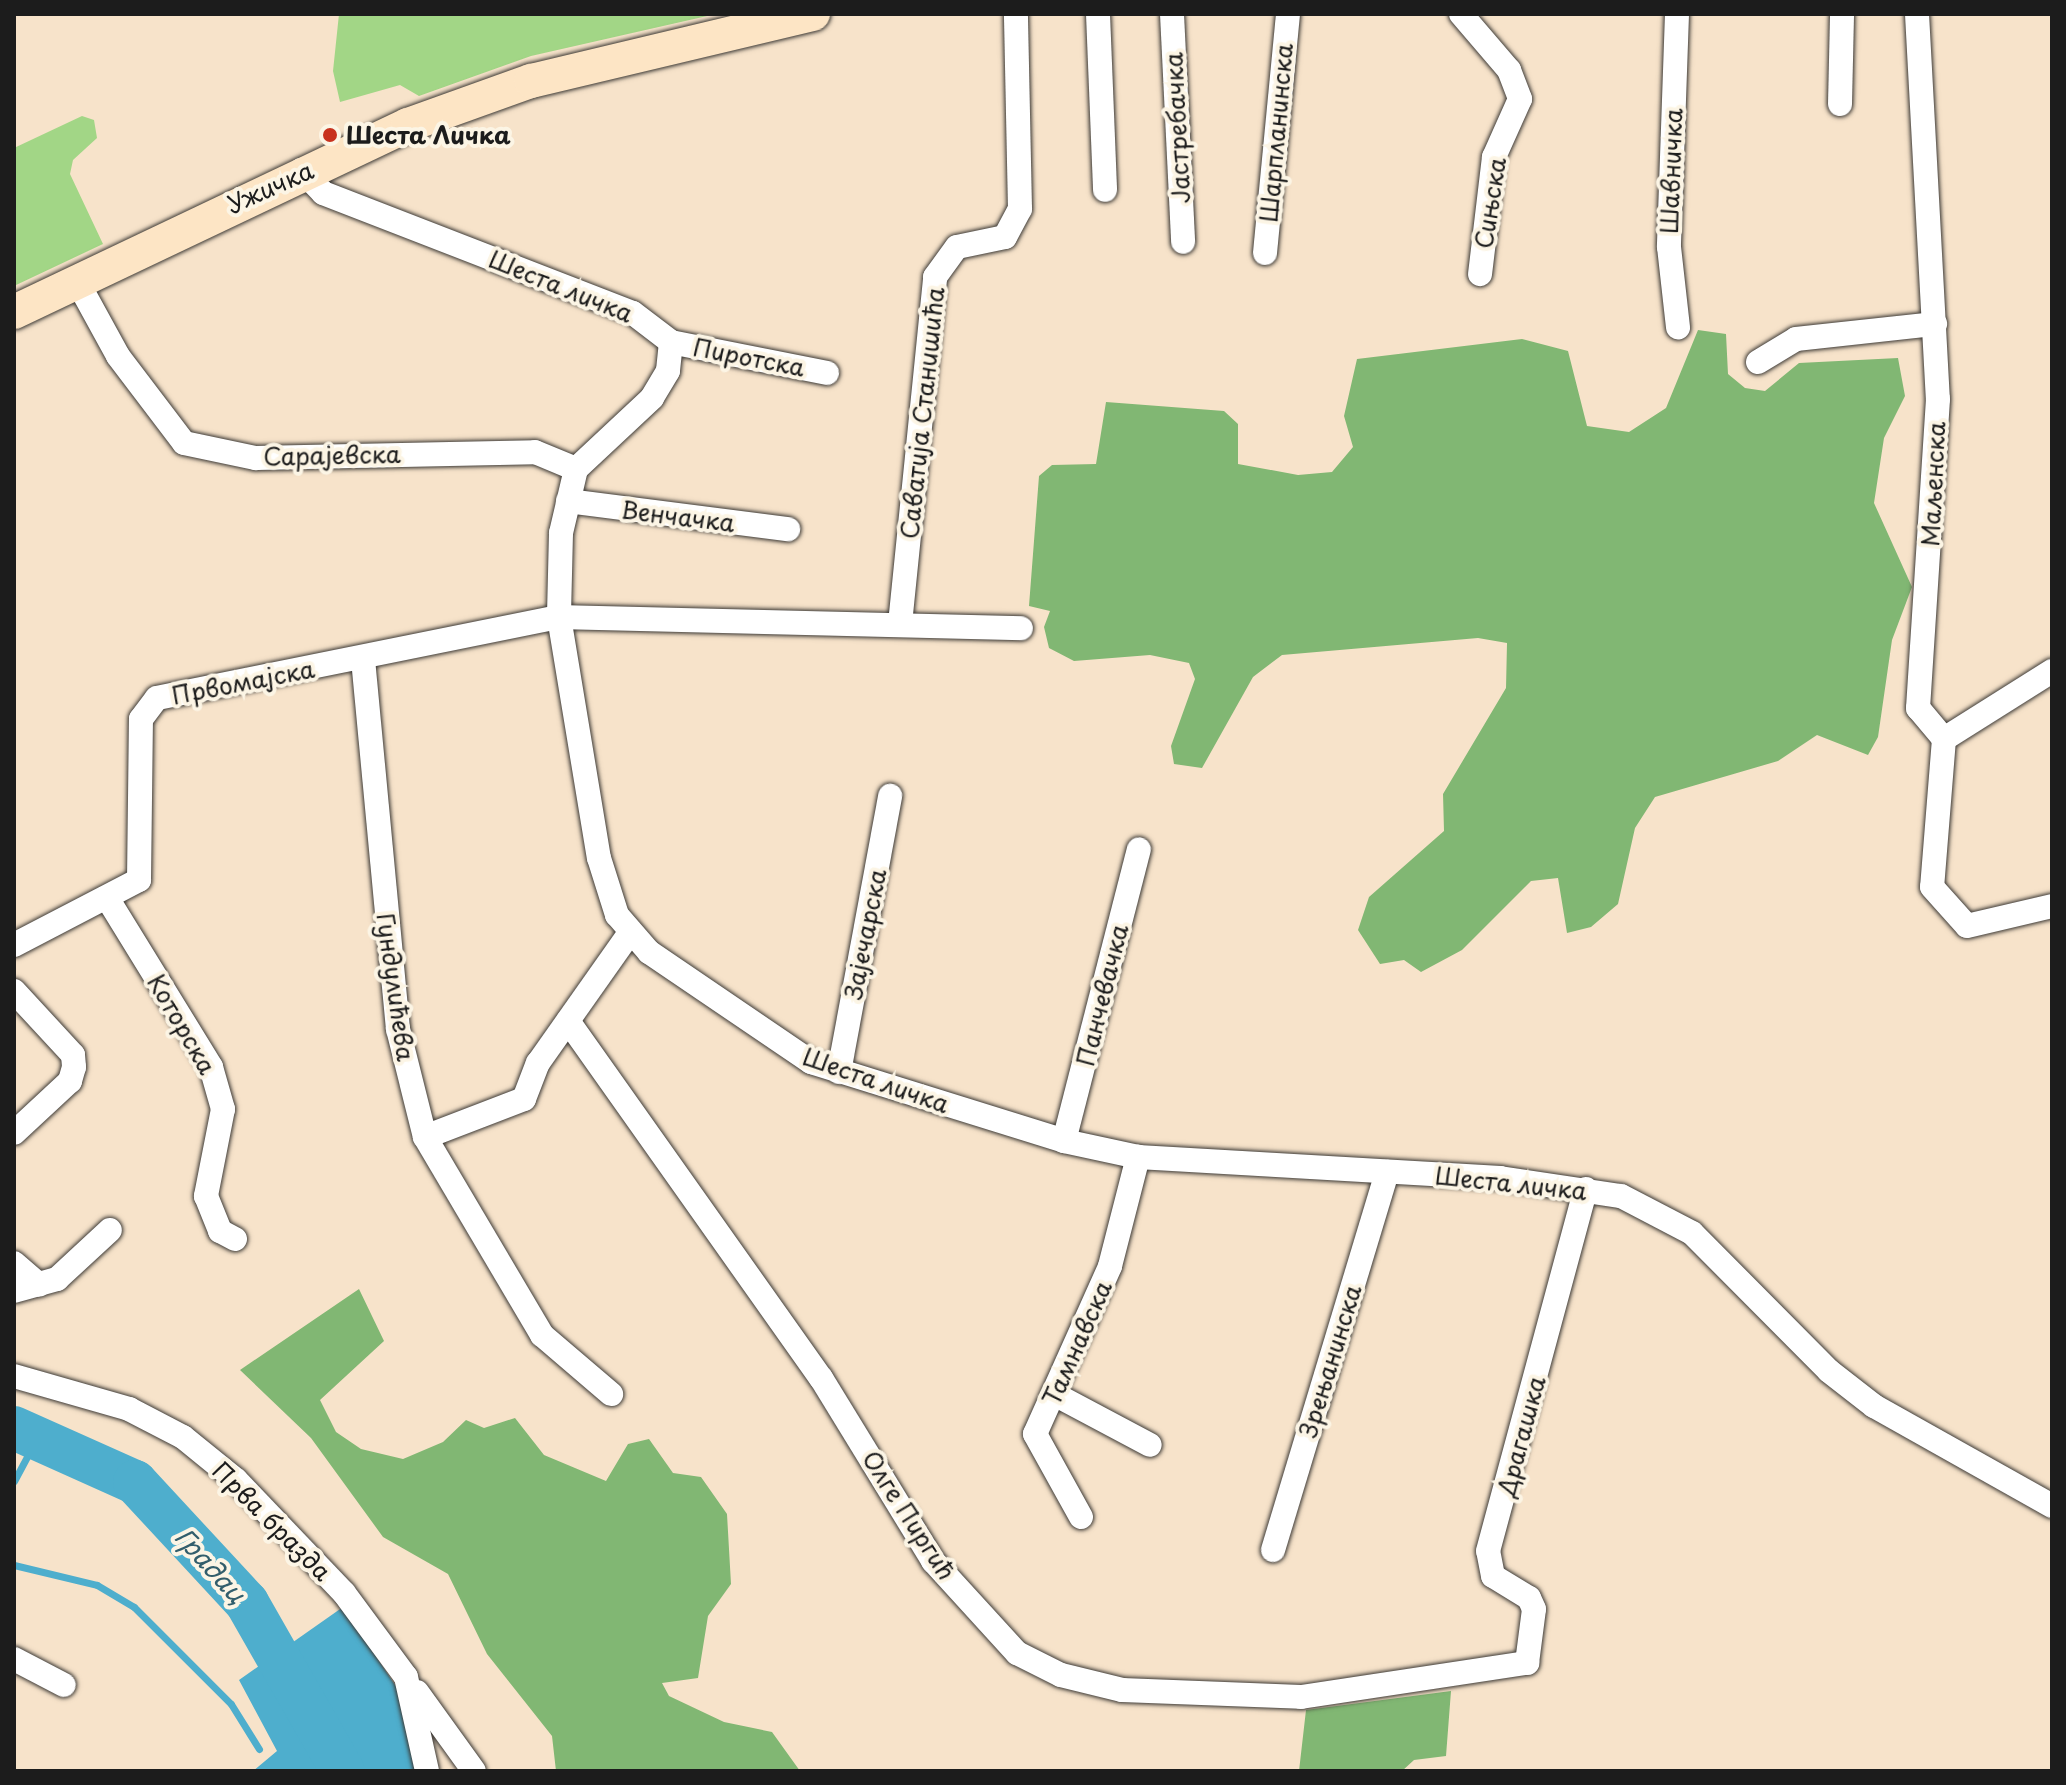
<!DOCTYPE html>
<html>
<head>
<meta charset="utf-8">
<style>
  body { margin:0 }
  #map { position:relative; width:2066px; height:1785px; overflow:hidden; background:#f7e3ca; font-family:"Playpen Sans",sans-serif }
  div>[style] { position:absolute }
  .green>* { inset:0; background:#a2d686 }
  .forest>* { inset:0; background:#81b773 }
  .water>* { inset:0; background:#4eaecd }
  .stream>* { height:7px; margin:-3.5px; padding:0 3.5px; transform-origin:3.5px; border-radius:3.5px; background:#4eaecd }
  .river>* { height:44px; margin:-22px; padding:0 22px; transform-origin:22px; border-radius:22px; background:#4eaecd }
  .roads { filter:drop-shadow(0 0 2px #3d3a36) drop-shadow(0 0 2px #3d3a36) }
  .street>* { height:24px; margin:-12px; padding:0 12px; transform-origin:12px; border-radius:12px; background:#fff }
  .secondary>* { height:34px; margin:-17px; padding:0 17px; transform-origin:17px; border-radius:17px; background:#fde5c5 }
  .dots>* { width:22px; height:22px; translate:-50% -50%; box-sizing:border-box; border:4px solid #fcf5e5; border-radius:50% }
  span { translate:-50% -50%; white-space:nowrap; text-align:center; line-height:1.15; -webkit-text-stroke:8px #fcf5e5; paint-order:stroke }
  .street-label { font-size:24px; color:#1c1c1c }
  .poi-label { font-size:24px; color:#1c1c1c; font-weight:700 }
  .left { translate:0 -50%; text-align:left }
  .water-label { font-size:26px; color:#325e6c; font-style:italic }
  .frame { position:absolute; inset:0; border:16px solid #1c1c1c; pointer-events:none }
</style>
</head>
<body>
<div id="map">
  <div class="green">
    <i style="clip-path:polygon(339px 14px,716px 14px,531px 56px,419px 96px,400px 85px,340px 102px,333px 71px)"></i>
    <i style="clip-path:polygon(82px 116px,94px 120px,97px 138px,73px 160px,70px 174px,103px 244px,14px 286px,14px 148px)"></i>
  </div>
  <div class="forest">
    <i style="clip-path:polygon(1698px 330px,1726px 334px,1728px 374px,1745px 388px,1765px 391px,1799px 363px,1898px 358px,1905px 396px,1884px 438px,1874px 503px,1912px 587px,1892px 640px,1878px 737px,1868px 755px,1817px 735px,1778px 761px,1655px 797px,1635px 828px,1618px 904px,1591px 927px,1567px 933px,1558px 878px,1531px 881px,1462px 950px,1421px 972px,1404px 960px,1380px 964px,1358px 930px,1369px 897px,1444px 831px,1443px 794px,1506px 688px,1507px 643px,1478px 638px,1282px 655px,1253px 677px,1202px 768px,1174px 764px,1171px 746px,1195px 679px,1189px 663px,1150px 655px,1074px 661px,1049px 648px,1044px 627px,1050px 611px,1029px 606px,1039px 476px,1052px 465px,1096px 464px,1106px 402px,1224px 411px,1238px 424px,1238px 464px,1298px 475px,1332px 472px,1353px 447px,1344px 416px,1357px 359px,1522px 339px,1568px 351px,1587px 426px,1629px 432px,1666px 408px)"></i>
    <i style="clip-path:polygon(359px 1289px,384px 1341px,320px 1400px,336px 1432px,361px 1449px,403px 1459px,443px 1442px,466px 1420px,484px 1428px,515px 1418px,544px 1455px,606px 1481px,628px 1444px,649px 1439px,673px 1473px,701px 1477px,727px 1514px,731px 1584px,708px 1616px,698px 1678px,662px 1683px,669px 1696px,724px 1722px,772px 1732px,800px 1771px,556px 1771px,552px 1736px,487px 1654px,448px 1574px,383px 1537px,311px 1438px,240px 1370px)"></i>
    <i style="clip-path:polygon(1451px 1691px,1446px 1756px,1414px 1760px,1402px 1771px,1299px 1771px,1306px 1710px)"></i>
  </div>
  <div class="water">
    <i style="clip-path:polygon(343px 1607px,403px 1697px,416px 1771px,253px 1771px,277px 1751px,239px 1680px)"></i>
  </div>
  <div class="stream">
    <i style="left:14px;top:1481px;width:49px;rotate:-61.9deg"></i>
    <i style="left:14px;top:1565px;width:85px;rotate:13.5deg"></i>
    <i style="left:97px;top:1585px;width:43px;rotate:30.7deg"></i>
    <i style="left:134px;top:1607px;width:137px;rotate:45deg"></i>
    <i style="left:231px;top:1704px;width:53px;rotate:58.1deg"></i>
  </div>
  <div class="river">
    <i style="left:14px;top:1428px;width:133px;rotate:24.1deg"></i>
    <i style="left:135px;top:1482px;width:165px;rotate:47.2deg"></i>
    <i style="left:247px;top:1603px;width:193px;rotate:60.3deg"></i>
  </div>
  <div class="roads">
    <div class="street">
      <i style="left:1098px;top:14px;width:176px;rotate:87.7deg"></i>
      <i style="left:1172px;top:14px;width:228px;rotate:87.2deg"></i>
      <i style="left:1461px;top:14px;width:74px;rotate:49.4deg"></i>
      <i style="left:1509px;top:70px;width:31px;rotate:69deg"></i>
      <i style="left:1520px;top:99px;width:64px;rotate:114.1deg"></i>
      <i style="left:1494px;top:157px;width:118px;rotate:96.8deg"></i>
      <i style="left:1677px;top:14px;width:233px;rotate:92deg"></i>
      <i style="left:1669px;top:247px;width:81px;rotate:83.6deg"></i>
      <i style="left:1917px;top:14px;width:386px;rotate:86.9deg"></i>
      <i style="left:1938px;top:399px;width:310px;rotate:93.7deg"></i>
      <i style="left:1918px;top:708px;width:40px;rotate:50deg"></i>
      <i style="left:1944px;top:739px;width:148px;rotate:94.6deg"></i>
      <i style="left:1932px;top:887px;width:52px;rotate:48.1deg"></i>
      <i style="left:1967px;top:926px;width:87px;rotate:-13.2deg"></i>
      <i style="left:1840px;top:104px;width:90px;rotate:-88.7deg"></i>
      <i style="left:301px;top:170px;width:32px;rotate:46deg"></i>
      <i style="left:323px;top:193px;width:332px;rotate:21.2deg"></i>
      <i style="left:633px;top:313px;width:48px;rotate:37.3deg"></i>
      <i style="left:671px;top:342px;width:29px;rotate:96deg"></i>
      <i style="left:668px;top:371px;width:31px;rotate:121deg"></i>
      <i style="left:652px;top:398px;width:104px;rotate:136.9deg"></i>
      <i style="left:576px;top:469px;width:66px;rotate:103.2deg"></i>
      <i style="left:561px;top:533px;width:84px;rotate:91.4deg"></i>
      <i style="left:559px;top:617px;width:244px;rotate:80.6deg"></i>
      <i style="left:599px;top:858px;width:60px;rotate:72.5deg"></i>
      <i style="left:617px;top:915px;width:49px;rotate:49.1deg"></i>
      <i style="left:649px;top:952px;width:196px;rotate:34.2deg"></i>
      <i style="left:811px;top:1062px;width:265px;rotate:17.3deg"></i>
      <i style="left:1064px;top:1141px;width:76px;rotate:12.2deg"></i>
      <i style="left:1138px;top:1157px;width:363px;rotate:3.3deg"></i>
      <i style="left:1500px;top:1178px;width:122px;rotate:8.5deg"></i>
      <i style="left:1621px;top:1196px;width:80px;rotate:27.5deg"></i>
      <i style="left:1692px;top:1233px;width:194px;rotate:45.2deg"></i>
      <i style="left:1829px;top:1371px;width:57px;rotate:37.9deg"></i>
      <i style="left:1874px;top:1406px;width:204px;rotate:29.3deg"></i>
      <i style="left:1265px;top:253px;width:240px;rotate:-84.5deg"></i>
      <i style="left:77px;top:281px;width:85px;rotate:61.3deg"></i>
      <i style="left:118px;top:356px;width:109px;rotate:52.8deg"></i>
      <i style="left:184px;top:443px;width:74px;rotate:11.8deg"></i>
      <i style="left:256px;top:458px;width:279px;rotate:-1.2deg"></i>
      <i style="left:535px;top:452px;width:44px;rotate:22.5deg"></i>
      <i style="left:671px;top:342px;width:159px;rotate:11.2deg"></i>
      <i style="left:1758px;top:362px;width:44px;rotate:-31.2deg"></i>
      <i style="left:1796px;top:339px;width:140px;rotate:-6.2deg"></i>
      <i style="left:568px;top:501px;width:222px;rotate:7.3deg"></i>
      <i style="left:900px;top:624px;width:349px;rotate:-84.2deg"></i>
      <i style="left:935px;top:277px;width:37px;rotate:-54deg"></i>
      <i style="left:957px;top:247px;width:49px;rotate:-11.8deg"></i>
      <i style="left:1005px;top:237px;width:32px;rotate:-62deg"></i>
      <i style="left:1020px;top:209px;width:195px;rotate:-91.2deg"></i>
      <i style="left:363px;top:659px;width:372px;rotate:84.6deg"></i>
      <i style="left:398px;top:1029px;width:111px;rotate:76deg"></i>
      <i style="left:425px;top:1137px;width:230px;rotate:59.4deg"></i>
      <i style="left:542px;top:1335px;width:91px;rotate:40.5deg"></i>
      <i style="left:1944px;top:739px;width:128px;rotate:-32.2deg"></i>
      <i style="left:109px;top:901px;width:195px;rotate:58.4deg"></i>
      <i style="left:211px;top:1067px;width:44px;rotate:74.1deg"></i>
      <i style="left:223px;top:1109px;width:89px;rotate:101.1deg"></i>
      <i style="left:206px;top:1196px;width:38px;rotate:68deg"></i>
      <i style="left:220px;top:1231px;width:17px;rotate:28deg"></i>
      <i style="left:14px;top:945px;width:141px;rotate:-27.5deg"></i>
      <i style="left:139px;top:880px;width:161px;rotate:-89.3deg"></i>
      <i style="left:141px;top:719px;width:26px;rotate:-53deg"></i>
      <i style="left:157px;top:698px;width:410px;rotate:-11.4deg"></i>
      <i style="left:559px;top:617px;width:462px;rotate:1.4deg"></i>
      <i style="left:14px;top:991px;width:87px;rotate:47.3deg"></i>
      <i style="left:73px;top:1055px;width:12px;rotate:85deg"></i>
      <i style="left:74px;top:1067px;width:15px;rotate:106deg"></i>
      <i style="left:70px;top:1081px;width:76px;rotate:137.1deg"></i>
      <i style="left:568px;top:1021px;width:438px;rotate:54.7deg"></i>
      <i style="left:821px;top:1378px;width:215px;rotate:58.5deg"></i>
      <i style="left:933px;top:1561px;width:125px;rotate:47.6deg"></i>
      <i style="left:1017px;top:1653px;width:49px;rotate:26.6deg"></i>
      <i style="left:1061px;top:1675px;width:63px;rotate:13.8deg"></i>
      <i style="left:1122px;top:1690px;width:179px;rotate:2.2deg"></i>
      <i style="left:1301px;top:1697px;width:229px;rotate:-8.6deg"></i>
      <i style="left:1527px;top:1663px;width:54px;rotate:-82.6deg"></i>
      <i style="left:1534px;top:1609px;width:12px;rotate:-114deg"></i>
      <i style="left:1529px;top:1598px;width:42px;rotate:-148.6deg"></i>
      <i style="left:1493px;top:1576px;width:25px;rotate:-101deg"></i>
      <i style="left:1488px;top:1551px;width:375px;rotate:-74.9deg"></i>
      <i style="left:839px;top:1072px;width:281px;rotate:-79.5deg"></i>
      <i style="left:425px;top:1137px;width:106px;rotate:-21deg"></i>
      <i style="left:524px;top:1099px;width:39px;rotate:-69deg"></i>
      <i style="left:538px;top:1063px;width:158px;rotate:-54.8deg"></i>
      <i style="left:1064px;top:1141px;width:301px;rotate:-75.6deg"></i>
      <i style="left:14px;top:1263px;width:33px;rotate:41deg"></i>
      <i style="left:14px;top:1291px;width:45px;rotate:-15.6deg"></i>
      <i style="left:57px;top:1279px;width:72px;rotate:-42.8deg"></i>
      <i style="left:14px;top:1376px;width:120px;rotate:16deg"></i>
      <i style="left:129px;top:1409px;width:61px;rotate:27.4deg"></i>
      <i style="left:183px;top:1437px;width:68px;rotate:39.1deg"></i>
      <i style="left:236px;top:1480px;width:156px;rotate:46.3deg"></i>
      <i style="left:344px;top:1593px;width:104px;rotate:53.6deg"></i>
      <i style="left:406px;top:1677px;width:96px;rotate:77.4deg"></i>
      <i style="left:1056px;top:1395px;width:106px;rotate:28deg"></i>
      <i style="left:1081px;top:1517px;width:95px;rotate:-119deg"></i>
      <i style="left:1035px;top:1434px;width:184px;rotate:-65.9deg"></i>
      <i style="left:1110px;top:1266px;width:113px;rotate:-75.6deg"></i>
      <i style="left:1273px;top:1550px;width:395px;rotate:-73.2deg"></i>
      <i style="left:14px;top:1659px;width:56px;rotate:27.5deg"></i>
      <i style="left:417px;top:1692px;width:97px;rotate:54.2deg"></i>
    </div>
    <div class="secondary">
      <i style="left:14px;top:312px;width:436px;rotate:-25.4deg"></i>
      <i style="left:408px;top:125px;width:131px;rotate:-19.7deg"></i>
      <i style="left:531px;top:81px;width:290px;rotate:-13.4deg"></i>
    </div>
  </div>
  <div class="dots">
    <i style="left:330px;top:135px;background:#c8321e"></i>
  </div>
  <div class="street-label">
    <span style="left:1177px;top:128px;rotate:-93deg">Јастребачка</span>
    <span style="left:1276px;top:133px;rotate:-85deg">Шарпланинска</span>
    <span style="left:1671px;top:171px;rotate:-88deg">Шавничка</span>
    <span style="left:270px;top:187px;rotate:-24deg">Ужичка</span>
    <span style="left:1490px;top:203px;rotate:-81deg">Сињска</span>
    <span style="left:561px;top:286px;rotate:22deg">Шеста личка</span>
    <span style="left:749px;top:357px;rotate:11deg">Пиротска</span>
    <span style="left:922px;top:413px;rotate:-84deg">Саватија Станишића</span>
    <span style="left:332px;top:455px;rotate:-1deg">Сарајевска</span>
    <span style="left:1933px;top:484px;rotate:-87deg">Маљенска</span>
    <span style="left:678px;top:516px;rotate:7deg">Венчачка</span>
    <span style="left:243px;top:682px;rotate:-11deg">Првомајска</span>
    <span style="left:865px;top:934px;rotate:-79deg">Зајечарска</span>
    <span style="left:396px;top:987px;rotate:82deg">Гундулићева</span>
    <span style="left:1102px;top:995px;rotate:-76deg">Панчевачка</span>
    <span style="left:182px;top:1024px;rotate:60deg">Которска</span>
    <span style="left:876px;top:1080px;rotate:19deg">Шеста личка</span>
    <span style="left:1511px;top:1183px;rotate:6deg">Шеста личка</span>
    <span style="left:1077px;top:1343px;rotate:-66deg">Тамнавска</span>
    <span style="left:1330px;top:1361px;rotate:-73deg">Зрењанинска</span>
    <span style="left:1521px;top:1436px;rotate:-75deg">Драгашка</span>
    <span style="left:909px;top:1515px;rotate:57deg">Олге Пиргић</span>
    <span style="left:272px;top:1521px;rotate:45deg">Прва бразда</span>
  </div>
  <div class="poi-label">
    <span class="left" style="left:346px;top:135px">Шеста Личка</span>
  </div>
  <div class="water-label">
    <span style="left:211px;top:1565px;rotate:48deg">Градац</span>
  </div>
  <div class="frame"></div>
</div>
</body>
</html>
